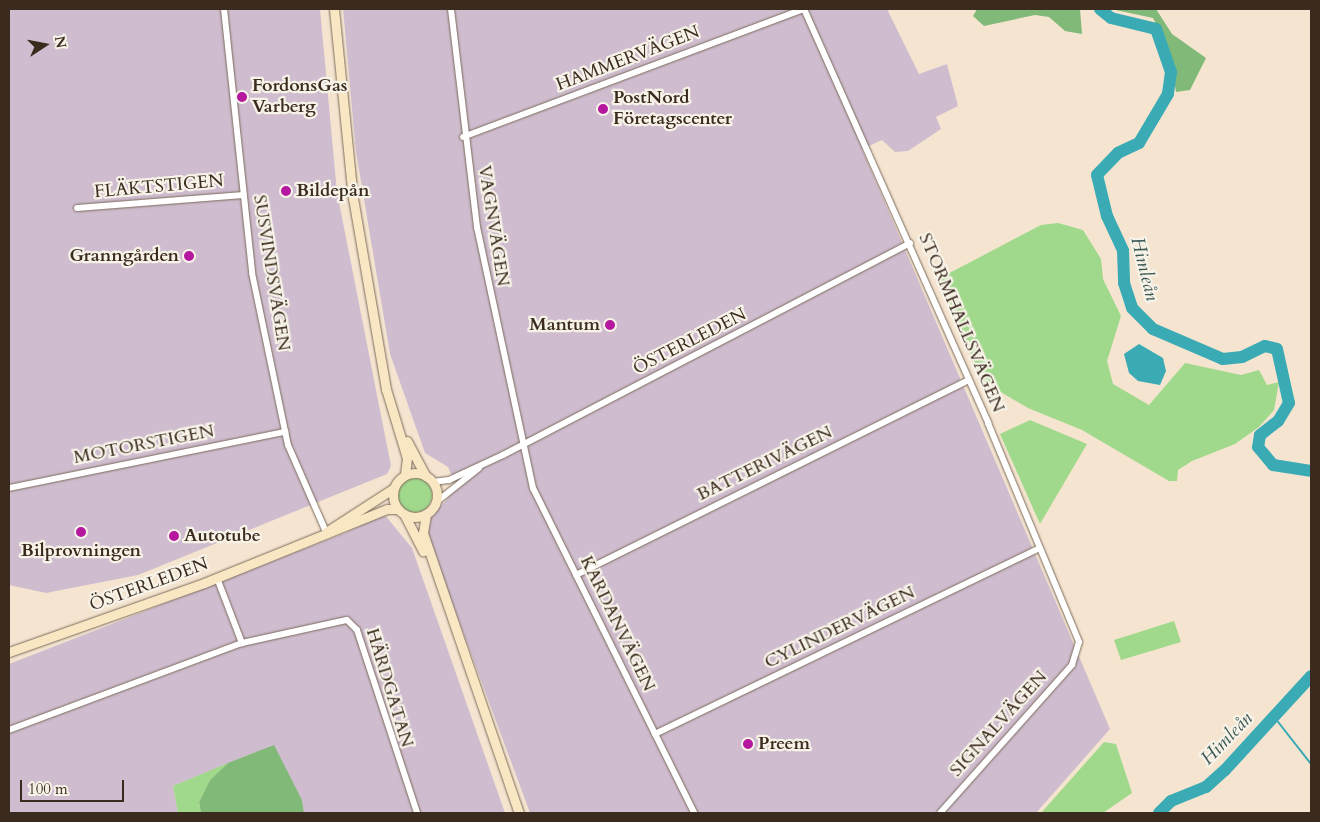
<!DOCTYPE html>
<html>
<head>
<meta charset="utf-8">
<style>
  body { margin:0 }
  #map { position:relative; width:1320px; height:822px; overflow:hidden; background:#f5e5d0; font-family:Cardo,serif }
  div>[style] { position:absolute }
  .industrial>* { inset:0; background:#cfbdcf }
  .green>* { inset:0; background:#a1d98c }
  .round { border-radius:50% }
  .forest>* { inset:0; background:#80b978 }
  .water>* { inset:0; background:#3aabb5 }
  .stream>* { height:2px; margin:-1px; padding:0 1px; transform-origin:1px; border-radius:1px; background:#3aabb5 }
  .river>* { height:12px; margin:-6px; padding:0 6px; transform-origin:6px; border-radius:6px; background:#3aabb5 }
  .roads { filter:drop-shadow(0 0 1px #7c6b5c) drop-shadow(0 0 1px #7c6b5c) }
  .minor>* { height:6px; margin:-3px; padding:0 3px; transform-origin:3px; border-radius:3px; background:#fff }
  .secondary>* { height:9px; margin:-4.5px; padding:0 4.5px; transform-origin:4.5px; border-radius:4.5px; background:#f9e7c3 }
  .secondary>.ring { margin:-4.5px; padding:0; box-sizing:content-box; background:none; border:9px solid #f9e7c3; border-radius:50% }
  .dots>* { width:14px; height:14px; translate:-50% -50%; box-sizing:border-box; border:2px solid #f7f3e8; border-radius:50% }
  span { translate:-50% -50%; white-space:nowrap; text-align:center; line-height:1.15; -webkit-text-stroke:4.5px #f7f3e8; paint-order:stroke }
  .street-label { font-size:18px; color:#3b2a1e }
  .poi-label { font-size:18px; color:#3b2a1e; font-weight:700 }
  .left { translate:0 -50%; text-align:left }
  .right { translate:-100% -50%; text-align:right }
  .water-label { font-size:19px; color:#3b5753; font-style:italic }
  .frame { position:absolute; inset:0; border:10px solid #3b2a1e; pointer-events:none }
  .north { position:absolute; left:20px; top:20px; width:50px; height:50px; -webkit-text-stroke:4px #f7f3e8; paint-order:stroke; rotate:79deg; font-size:14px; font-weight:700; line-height:20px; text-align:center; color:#3b2a1e }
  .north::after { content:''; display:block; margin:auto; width:18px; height:22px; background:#3b2a1e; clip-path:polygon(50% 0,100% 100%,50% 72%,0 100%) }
  .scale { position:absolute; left:20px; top:780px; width:104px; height:22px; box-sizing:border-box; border:2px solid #3b2a1e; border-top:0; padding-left:6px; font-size:15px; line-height:18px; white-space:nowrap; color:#3b2a1e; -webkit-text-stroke:4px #f7f3e8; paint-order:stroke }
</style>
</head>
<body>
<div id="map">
  <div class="industrial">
    <i style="clip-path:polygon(9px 9px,320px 9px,337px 192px,391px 466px,387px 474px,138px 575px,46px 593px,9px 585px)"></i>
    <i style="clip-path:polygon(343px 9px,887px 9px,919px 74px,947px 64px,958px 106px,936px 117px,941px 129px,908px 151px,895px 152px,882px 140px,862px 149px,1110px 729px,1036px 813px,530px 813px,426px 532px,428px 520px,457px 488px,448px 467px,425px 453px,390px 354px,356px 152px)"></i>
    <i style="clip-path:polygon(384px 514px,412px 548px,505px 813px,304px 813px,302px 800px,280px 761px,256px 752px,173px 786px,178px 813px,9px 813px,9px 664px,345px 533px)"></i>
  </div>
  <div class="green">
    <i style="clip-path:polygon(1058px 223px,1083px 230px,1101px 259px,1103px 279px,1121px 316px,1107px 361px,1113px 384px,1149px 405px,1185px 363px,1241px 375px,1259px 370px,1267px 385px,1279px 382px,1274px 410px,1259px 427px,1235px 444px,1192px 461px,1178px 470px,1177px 481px,1169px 481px,1082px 430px,1028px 408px,982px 381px,940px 278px,1041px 225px)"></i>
    <i style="clip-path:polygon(1030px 420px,1087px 444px,1040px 524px,1000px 434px)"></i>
    <i class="round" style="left:396px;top:477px;width:36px;height:36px"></i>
    <i style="clip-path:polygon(1174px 621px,1181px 642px,1121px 660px,1114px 640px)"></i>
    <i style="clip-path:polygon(1104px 742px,1116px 744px,1132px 793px,1103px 813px,1041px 813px)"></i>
    <i style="clip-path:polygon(228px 763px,210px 780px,199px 802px,201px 813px,178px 813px,173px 786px)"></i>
  </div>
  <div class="forest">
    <i style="clip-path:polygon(977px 9px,1080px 9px,1082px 34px,1065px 31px,1049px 17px,1035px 15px,984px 26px,973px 16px)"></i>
    <i style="clip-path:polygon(1111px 9px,1156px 9px,1172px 34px,1206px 58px,1190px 90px,1176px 92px,1169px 51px,1153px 18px)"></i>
    <i style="clip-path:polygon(274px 745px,302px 800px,304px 813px,201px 813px,199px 802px,210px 780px,228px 763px)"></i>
  </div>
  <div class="water">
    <i style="clip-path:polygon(1139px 344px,1163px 358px,1166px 371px,1160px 385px,1138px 381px,1129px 373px,1124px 354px)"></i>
  </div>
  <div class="stream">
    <i style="left:1275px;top:718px;width:58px;rotate:52deg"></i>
  </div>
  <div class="river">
    <i style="left:1100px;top:9px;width:14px;rotate:39deg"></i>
    <i style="left:1111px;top:18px;width:46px;rotate:13.7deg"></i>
    <i style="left:1156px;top:29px;width:46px;rotate:70.8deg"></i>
    <i style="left:1171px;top:72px;width:22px;rotate:98deg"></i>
    <i style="left:1168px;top:94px;width:57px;rotate:120.6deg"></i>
    <i style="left:1139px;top:143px;width:23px;rotate:155deg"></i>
    <i style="left:1118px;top:153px;width:30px;rotate:134deg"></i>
    <i style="left:1097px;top:175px;width:42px;rotate:76.3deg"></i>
    <i style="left:1107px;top:216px;width:38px;rotate:65deg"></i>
    <i style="left:1123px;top:251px;width:32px;rotate:88deg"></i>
    <i style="left:1124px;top:283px;width:26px;rotate:72deg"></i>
    <i style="left:1132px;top:308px;width:30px;rotate:45deg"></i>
    <i style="left:1153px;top:329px;width:76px;rotate:23.2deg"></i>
    <i style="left:1223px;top:359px;width:19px;rotate:-6deg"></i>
    <i style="left:1242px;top:357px;width:25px;rotate:-26deg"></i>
    <i style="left:1265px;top:346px;width:12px;rotate:14deg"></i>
    <i style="left:1277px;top:349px;width:55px;rotate:77.5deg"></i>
    <i style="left:1289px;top:403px;width:21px;rotate:121deg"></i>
    <i style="left:1278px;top:421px;width:23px;rotate:142deg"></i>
    <i style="left:1260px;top:435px;width:12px;rotate:99deg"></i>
    <i style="left:1258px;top:447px;width:23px;rotate:50deg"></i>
    <i style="left:1273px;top:465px;width:38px;rotate:9deg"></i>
    <i style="left:1159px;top:813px;width:17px;rotate:-45deg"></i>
    <i style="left:1171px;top:801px;width:38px;rotate:-22deg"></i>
    <i style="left:1206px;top:787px;width:25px;rotate:-42deg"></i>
    <i style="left:1225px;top:770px;width:127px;rotate:-47.5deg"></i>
  </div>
  <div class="roads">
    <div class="minor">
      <i style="left:224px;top:9px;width:265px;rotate:83.9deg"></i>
      <i style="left:252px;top:273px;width:176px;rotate:78.2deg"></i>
      <i style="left:288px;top:445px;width:95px;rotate:66.4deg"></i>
      <i style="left:451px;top:9px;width:220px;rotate:83.2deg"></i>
      <i style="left:477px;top:227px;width:267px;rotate:77.9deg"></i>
      <i style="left:533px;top:488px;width:363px;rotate:63.6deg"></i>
      <i style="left:804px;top:9px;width:453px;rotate:66deg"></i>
      <i style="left:988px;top:423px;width:237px;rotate:67.4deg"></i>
      <i style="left:1079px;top:642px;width:24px;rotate:107deg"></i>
      <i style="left:1072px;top:665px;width:198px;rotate:131.7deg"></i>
      <i style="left:463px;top:137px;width:364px;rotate:-20.6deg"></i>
      <i style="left:77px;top:208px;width:167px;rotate:-4.5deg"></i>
      <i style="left:432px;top:482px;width:17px;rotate:-7deg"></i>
      <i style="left:449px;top:480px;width:60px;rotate:-24.8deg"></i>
      <i style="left:503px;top:455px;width:459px;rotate:-27.5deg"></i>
      <i style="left:9px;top:488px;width:282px;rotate:-11.5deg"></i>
      <i style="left:435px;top:503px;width:56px;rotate:-38.5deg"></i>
      <i style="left:576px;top:575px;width:438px;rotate:-26.4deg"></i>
      <i style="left:217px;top:578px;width:70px;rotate:69deg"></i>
      <i style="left:9px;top:730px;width:249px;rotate:-20.5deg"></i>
      <i style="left:242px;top:643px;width:107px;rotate:-12.4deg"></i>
      <i style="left:347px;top:620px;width:14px;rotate:45deg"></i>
      <i style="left:357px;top:630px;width:193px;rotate:71.8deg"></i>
      <i style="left:655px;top:734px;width:427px;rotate:-25.8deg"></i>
    </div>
    <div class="secondary">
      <i style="left:334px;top:9px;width:190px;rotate:84.3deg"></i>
      <i style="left:353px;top:198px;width:194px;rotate:80.2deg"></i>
      <i style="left:386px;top:389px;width:72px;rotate:73.1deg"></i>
      <i style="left:407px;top:458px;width:17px;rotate:97deg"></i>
      <i style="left:407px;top:441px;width:40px;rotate:62deg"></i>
      <i class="ring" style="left:393px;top:473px;width:35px;height:35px"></i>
      <i style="left:404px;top:514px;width:42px;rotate:62.8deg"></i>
      <i style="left:426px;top:514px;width:19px;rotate:99deg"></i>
      <i style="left:423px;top:533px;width:296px;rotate:71.1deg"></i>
      <i style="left:326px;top:532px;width:81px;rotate:-32.9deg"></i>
      <i style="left:9px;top:652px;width:207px;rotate:-19.5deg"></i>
      <i style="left:204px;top:583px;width:197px;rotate:-22deg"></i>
      <i style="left:387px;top:509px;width:11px"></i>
    </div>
  </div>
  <div class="dots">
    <i style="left:242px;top:97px;background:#b5179e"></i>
    <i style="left:603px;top:109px;background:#b5179e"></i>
    <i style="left:286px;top:191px;background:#b5179e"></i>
    <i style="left:189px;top:256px;background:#b5179e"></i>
    <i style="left:610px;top:325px;background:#b5179e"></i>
    <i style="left:81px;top:532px;background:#b5179e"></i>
    <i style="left:174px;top:536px;background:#b5179e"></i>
    <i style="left:748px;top:744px;background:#b5179e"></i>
  </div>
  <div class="street-label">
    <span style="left:628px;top:59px;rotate:-21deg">HAMMERVÄGEN</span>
    <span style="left:159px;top:187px;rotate:-5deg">FLÄKTSTIGEN</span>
    <span style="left:493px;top:226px;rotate:81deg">VAGNVÄGEN</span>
    <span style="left:271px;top:273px;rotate:81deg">SUSVINDSVÄGEN</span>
    <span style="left:961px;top:323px;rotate:67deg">STORMHALLSVÄGEN</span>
    <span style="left:690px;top:342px;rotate:-27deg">ÖSTERLEDEN</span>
    <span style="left:144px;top:445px;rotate:-11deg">MOTORSTIGEN</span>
    <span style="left:765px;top:464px;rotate:-26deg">BATTERIVÄGEN</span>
    <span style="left:149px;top:585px;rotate:-20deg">ÖSTERLEDEN</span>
    <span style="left:617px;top:624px;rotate:64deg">KARDANVÄGEN</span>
    <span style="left:840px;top:628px;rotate:-26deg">CYLINDERVÄGEN</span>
    <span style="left:389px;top:688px;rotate:73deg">HÄRDGATAN</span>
    <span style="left:999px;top:724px;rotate:-48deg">SIGNALVÄGEN</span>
  </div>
  <div class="poi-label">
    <span class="left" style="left:252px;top:97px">FordonsGas<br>Varberg</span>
    <span class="left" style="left:613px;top:109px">PostNord<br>Företagscenter</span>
    <span class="left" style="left:296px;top:191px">Bildepån</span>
    <span class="right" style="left:179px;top:256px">Granngården</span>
    <span class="right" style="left:600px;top:325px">Mantum</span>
    <span class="left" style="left:184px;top:536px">Autotube</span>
    <span style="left:81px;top:551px">Bilprovningen</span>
    <span class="left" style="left:758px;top:744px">Preem</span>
  </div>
  <div class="water-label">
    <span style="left:1144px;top:269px;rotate:76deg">Himleån</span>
    <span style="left:1227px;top:739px;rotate:-46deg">Himleån</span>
  </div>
  <div class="frame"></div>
  <div class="north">N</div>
  <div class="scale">100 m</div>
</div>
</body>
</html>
